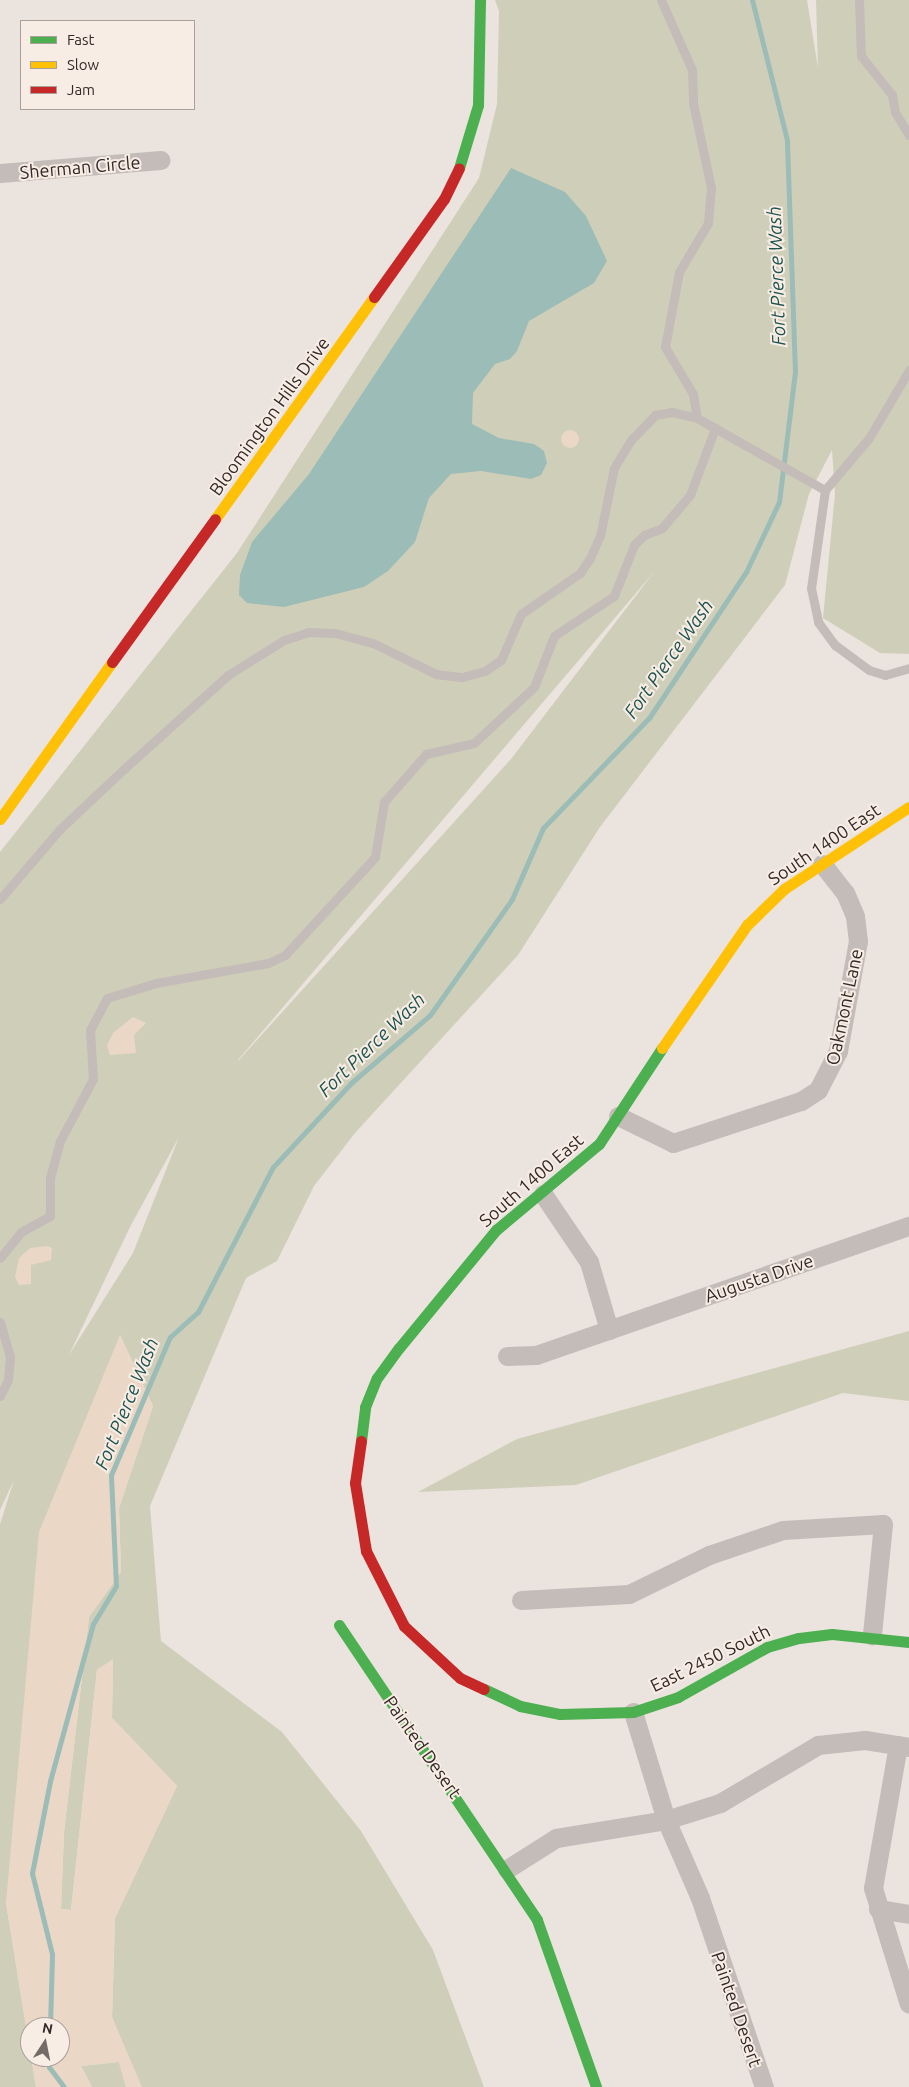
<!DOCTYPE html>
<html>
<head>
<meta charset="utf-8">
<style>
  body { margin:0 }
  #map { position:relative; width:909px; height:2087px; overflow:hidden; background:#ebe3de; font-family:Ubuntu,sans-serif }
  div>[style] { position:absolute }
  .green>* { inset:0; background:#cfcfb9 }
  .sand>* { inset:0; background:#ebd7c5 }
  .round { border-radius:50% }
  .water>* { inset:0; background:#9cbcb7 }
  .stream>* { height:5px; margin:-2.5px; padding:0 2.5px; transform-origin:2.5px; border-radius:2.5px; background:#9cbcb7 }
  .lane>* { height:9px; margin:-4.5px; padding:0 4.5px; transform-origin:4.5px; border-radius:4.5px; background:#c4bcb8 }
  .street>* { height:19px; margin:-9.5px; padding:0 9.5px; transform-origin:9.5px; border-radius:9.5px; background:#c4bcb8 }
  .fast>* { height:11px; margin:-5.5px; padding:0 5.5px; transform-origin:5.5px; border-radius:5.5px; background:#4caf50 }
  .slow>* { height:11px; margin:-5.5px; padding:0 5.5px; transform-origin:5.5px; border-radius:5.5px; background:#ffc107 }
  .jam>* { height:11px; margin:-5.5px; padding:0 5.5px; transform-origin:5.5px; border-radius:5.5px; background:#c62828 }
  span { translate:-50% -50%; white-space:nowrap; text-align:center; line-height:1.15; -webkit-text-stroke:4px #f8ede5; paint-order:stroke }
  .street-label { font-size:18px; color:#342927 }
  .water-label { font-size:19px; color:#1e544f; font-style:italic }
  .legend { position:absolute; left:20px; top:20px; width:175px; height:90px; box-sizing:border-box; background:#f8ede5; border:1px solid #aa9f99; margin:0; padding:6px 9px; list-style:none; font-size:15px; color:#342927 }
  .legend li { display:flex; align-items:center; gap:10px; height:25px }
  .legend b { width:25px; border:1px solid #aa9f99 }
  .north { position:absolute; left:20px; top:2017px; width:50px; height:50px; box-sizing:border-box; background:#f8ede5; border:1px solid #aa9f99; border-radius:50%; rotate:11deg; font-size:14px; font-weight:700; line-height:20px; text-align:center; color:#342927 }
  .north::after { content:''; display:block; margin:auto; width:18px; height:22px; background:#746a67; clip-path:polygon(50% 0,100% 100%,50% 72%,0 100%) }
</style>
</head>
<body>
<div id="map">
  <div class="green">
    <i style="clip-path:polygon(evenodd,495px 0,807px 0,818px 68px,816px 0,909px 0,909px 654px,880px 653px,823px 618px,835px 494px,832px 450px,809px 494px,785px 585px,600px 827px,518px 955px,355px 1133px,314px 1186px,277px 1261px,246px 1278px,150px 1506px,161px 1641px,282px 1732px,361px 1831px,433px 1950px,484px 2087px,142px 2087px,127px 2061px,112px 2017px,115px 1918px,177px 1786px,112px 1718px,113px 1660px,97px 1670px,71px 1910px,61px 1909px,64px 1832px,89px 1617px,121px 1572px,119px 1508px,153px 1406px,120px 1335px,6px 1903px,36px 2087px,0 2087px,0 1524px,14px 1480px,0 1510px,0 852px,237px 553px,479px 178px,497px 104px,499px 11px,495px 0,654px 572px,511px 759px,238px 1061px,238px 1060px,654px 572px,495px 0,179px 1137px,133px 1253px,69px 1355px,130px 1227px,179px 1137px)"></i>
    <i style="clip-path:polygon(909px 1331px,909px 1401px,843px 1393px,576px 1485px,418px 1492px,517px 1439px)"></i>
    <i style="clip-path:polygon(119px 2062px,126px 2087px,92px 2087px,81px 2066px)"></i>
  </div>
  <div class="sand">
    <i class="round" style="left:561px;top:430px;width:18px;height:18px"></i>
    <i style="clip-path:polygon(133px 1017px,146px 1023px,134px 1035px,136px 1053px,110px 1055px,107px 1046px,113px 1033px)"></i>
    <i style="clip-path:polygon(47px 1246px,52px 1248px,51px 1260px,31px 1265px,31px 1284px,19px 1285px,15px 1277px,19px 1258px,30px 1248px)"></i>
    <i style="clip-path:polygon(120px 1335px,153px 1406px,119px 1508px,121px 1572px,89px 1617px,64px 1832px,61px 1909px,71px 1910px,97px 1670px,113px 1659px,112px 1718px,177px 1786px,115px 1918px,112px 2017px,142px 2087px,126px 2087px,119px 2062px,81px 2066px,92px 2087px,36px 2087px,31px 2057px,60px 2057px,60px 2027px,30px 2027px,30px 2052px,6px 1903px,39px 1532px)"></i>
  </div>
  <div class="water">
    <i style="clip-path:polygon(511px 168px,565px 192px,586px 216px,607px 261px,594px 283px,529px 321px,517px 351px,510px 359px,495px 364px,473px 393px,472px 424px,499px 438px,534px 444px,544px 451px,547px 463px,541px 475px,531px 479px,481px 471px,451px 474px,429px 498px,415px 542px,388px 571px,364px 587px,284px 607px,247px 603px,239px 595px,240px 575px,252px 542px,309px 474px)"></i>
  </div>
  <div class="stream">
    <i style="left:50px;top:2027px;width:73px;rotate:-88.4deg"></i>
    <i style="left:52px;top:1954px;width:83px;rotate:-103.9deg"></i>
    <i style="left:32px;top:1873px;width:94px;rotate:-78.9deg"></i>
    <i style="left:50px;top:1781px;width:163px;rotate:-74.7deg"></i>
    <i style="left:93px;top:1624px;width:44px;rotate:-58.8deg"></i>
    <i style="left:116px;top:1586px;width:111px;rotate:-92.6deg"></i>
    <i style="left:111px;top:1475px;width:150px;rotate:-66.9deg"></i>
    <i style="left:170px;top:1337px;width:38px;rotate:-42deg"></i>
    <i style="left:198px;top:1312px;width:163px;rotate:-62.7deg"></i>
    <i style="left:273px;top:1167px;width:115px;rotate:-47.1deg"></i>
    <i style="left:351px;top:1083px;width:104px;rotate:-40.7deg"></i>
    <i style="left:430px;top:1015px;width:142px;rotate:-54.7deg"></i>
    <i style="left:512px;top:899px;width:77px;rotate:-66.4deg"></i>
    <i style="left:543px;top:828px;width:153px;rotate:-46.1deg"></i>
    <i style="left:649px;top:718px;width:175px;rotate:-56.4deg"></i>
    <i style="left:746px;top:572px;width:77px;rotate:-64.8deg"></i>
    <i style="left:779px;top:502px;width:131px;rotate:-83deg"></i>
    <i style="left:795px;top:372px;width:232px;rotate:-92deg"></i>
    <i style="left:787px;top:140px;width:144px;rotate:-104deg"></i>
    <i style="left:49px;top:2057px;width:10px;rotate:90deg"></i>
    <i style="left:49px;top:2067px;width:25px;rotate:53deg"></i>
  </div>
  <div class="lane">
    <i style="left:661px;top:0;width:77px;rotate:66.1deg"></i>
    <i style="left:692px;top:70px;width:33px;rotate:88deg"></i>
    <i style="left:693px;top:103px;width:87px;rotate:78deg"></i>
    <i style="left:711px;top:188px;width:35px;rotate:95deg"></i>
    <i style="left:708px;top:223px;width:57px;rotate:120.6deg"></i>
    <i style="left:679px;top:272px;width:76px;rotate:100.6deg"></i>
    <i style="left:665px;top:347px;width:55px;rotate:59.2deg"></i>
    <i style="left:693px;top:394px;width:24px;rotate:81deg"></i>
    <i style="left:859px;top:0;width:56px;rotate:88deg"></i>
    <i style="left:861px;top:56px;width:50px;rotate:51.5deg"></i>
    <i style="left:892px;top:95px;width:17px;rotate:80deg"></i>
    <i style="left:895px;top:112px;width:27px;rotate:59deg"></i>
    <i style="left:825px;top:490px;width:68px;rotate:-49.8deg"></i>
    <i style="left:869px;top:438px;width:79px;rotate:-59.5deg"></i>
    <i style="left:0;top:899px;width:92px;rotate:-49.4deg"></i>
    <i style="left:60px;top:829px;width:89px;rotate:-43.2deg"></i>
    <i style="left:125px;top:768px;width:139px;rotate:-42.1deg"></i>
    <i style="left:228px;top:675px;width:66px;rotate:-32deg"></i>
    <i style="left:284px;top:640px;width:26px;rotate:-18deg"></i>
    <i style="left:309px;top:632px;width:26px;rotate:2deg"></i>
    <i style="left:335px;top:633px;width:39px;rotate:15deg"></i>
    <i style="left:373px;top:643px;width:70px;rotate:26.2deg"></i>
    <i style="left:436px;top:674px;width:26px;rotate:7deg"></i>
    <i style="left:462px;top:677px;width:24px;rotate:-15deg"></i>
    <i style="left:485px;top:671px;width:19px;rotate:-35deg"></i>
    <i style="left:501px;top:660px;width:50px;rotate:-66.5deg"></i>
    <i style="left:521px;top:614px;width:72px;rotate:-34.8deg"></i>
    <i style="left:580px;top:573px;width:18px;rotate:-56deg"></i>
    <i style="left:590px;top:558px;width:24px;rotate:-66deg"></i>
    <i style="left:600px;top:536px;width:69px;rotate:-78.4deg"></i>
    <i style="left:614px;top:468px;width:33px;rotate:-59deg"></i>
    <i style="left:631px;top:440px;width:35px;rotate:-46deg"></i>
    <i style="left:655px;top:415px;width:17px;rotate:-10deg"></i>
    <i style="left:672px;top:412px;width:26px;rotate:13deg"></i>
    <i style="left:697px;top:418px;width:147px;rotate:29.4deg"></i>
    <i style="left:825px;top:490px;width:99px;rotate:98.1deg"></i>
    <i style="left:811px;top:588px;width:35px;rotate:78deg"></i>
    <i style="left:818px;top:622px;width:29px;rotate:54deg"></i>
    <i style="left:835px;top:645px;width:42px;rotate:36.3deg"></i>
    <i style="left:869px;top:670px;width:17px;rotate:17deg"></i>
    <i style="left:885px;top:675px;width:25px;rotate:-16deg"></i>
    <i style="left:0;top:1258px;width:33px;rotate:-51deg"></i>
    <i style="left:21px;top:1232px;width:33px;rotate:-29deg"></i>
    <i style="left:50px;top:1216px;width:38px;rotate:-90deg"></i>
    <i style="left:50px;top:1178px;width:38px;rotate:-75deg"></i>
    <i style="left:60px;top:1141px;width:70px;rotate:-62deg"></i>
    <i style="left:93px;top:1079px;width:49px;rotate:-93.5deg"></i>
    <i style="left:90px;top:1030px;width:36px;rotate:-62deg"></i>
    <i style="left:107px;top:998px;width:51px;rotate:-17deg"></i>
    <i style="left:156px;top:983px;width:114px;rotate:-10.1deg"></i>
    <i style="left:268px;top:963px;width:19px;rotate:-25deg"></i>
    <i style="left:285px;top:955px;width:133px;rotate:-47.4deg"></i>
    <i style="left:375px;top:857px;width:56px;rotate:-80.7deg"></i>
    <i style="left:384px;top:802px;width:64px;rotate:-48.8deg"></i>
    <i style="left:426px;top:754px;width:49px;rotate:-12.9deg"></i>
    <i style="left:474px;top:743px;width:82px;rotate:-43deg"></i>
    <i style="left:534px;top:687px;width:55px;rotate:-68.6deg"></i>
    <i style="left:554px;top:636px;width:72px;rotate:-33.7deg"></i>
    <i style="left:614px;top:596px;width:55px;rotate:-68.6deg"></i>
    <i style="left:634px;top:545px;width:14px;rotate:-45deg"></i>
    <i style="left:644px;top:535px;width:19px;rotate:-21deg"></i>
    <i style="left:662px;top:528px;width:43px;rotate:-49.7deg"></i>
    <i style="left:690px;top:495px;width:72px;rotate:-69.5deg"></i>
    <i style="left:0;top:1322px;width:36px;rotate:74deg"></i>
    <i style="left:10px;top:1357px;width:23px;rotate:95deg"></i>
    <i style="left:8px;top:1380px;width:18px;rotate:117deg"></i>
  </div>
  <div class="street">
    <i style="left:0;top:173px;width:161px;rotate:-4.6deg"></i>
    <i style="left:618px;top:1116px;width:61px;rotate:26.1deg"></i>
    <i style="left:673px;top:1143px;width:135px;rotate:-18.2deg"></i>
    <i style="left:801px;top:1101px;width:20px;rotate:-33deg"></i>
    <i style="left:818px;top:1090px;width:44px;rotate:-62.9deg"></i>
    <i style="left:838px;top:1051px;width:112px;rotate:-79.7deg"></i>
    <i style="left:858px;top:941px;width:25px;rotate:-97deg"></i>
    <i style="left:855px;top:916px;width:25px;rotate:-113deg"></i>
    <i style="left:845px;top:893px;width:37px;rotate:-128deg"></i>
    <i style="left:543px;top:1194px;width:82px;rotate:55.9deg"></i>
    <i style="left:589px;top:1262px;width:71px;rotate:73.6deg"></i>
    <i style="left:507px;top:1356px;width:29px;rotate:-2deg"></i>
    <i style="left:536px;top:1355px;width:395px;rotate:-19.1deg"></i>
    <i style="left:521px;top:1600px;width:108px;rotate:-3.2deg"></i>
    <i style="left:629px;top:1594px;width:89px;rotate:-26deg"></i>
    <i style="left:709px;top:1555px;width:78px;rotate:-18.7deg"></i>
    <i style="left:783px;top:1530px;width:100px;rotate:-3.4deg"></i>
    <i style="left:883px;top:1524px;width:112px;rotate:95.7deg"></i>
    <i style="left:633px;top:1712px;width:113px;rotate:73deg"></i>
    <i style="left:666px;top:1820px;width:85px;rotate:66.4deg"></i>
    <i style="left:700px;top:1898px;width:200px;rotate:71.3deg"></i>
    <i style="left:898px;top:1745px;width:145px;rotate:99.9deg"></i>
    <i style="left:873px;top:1888px;width:121px;rotate:72.8deg"></i>
    <i style="left:507px;top:1869px;width:58px;rotate:-32.3deg"></i>
    <i style="left:556px;top:1838px;width:111px;rotate:-9.3deg"></i>
    <i style="left:666px;top:1820px;width:57px;rotate:-17.5deg"></i>
    <i style="left:720px;top:1803px;width:114px;rotate:-30.6deg"></i>
    <i style="left:818px;top:1745px;width:47px;rotate:-6.1deg"></i>
    <i style="left:865px;top:1740px;width:45px;rotate:9deg"></i>
    <i style="left:878px;top:1909px;width:31px;rotate:9deg"></i>
  </div>
  <div class="fast">
    <i style="left:459px;top:168px;width:66px;rotate:-73.2deg"></i>
    <i style="left:478px;top:105px;width:105px;rotate:-88.9deg"></i>
    <i style="left:361px;top:1441px;width:34px;rotate:-83deg"></i>
    <i style="left:365px;top:1407px;width:31px;rotate:-68deg"></i>
    <i style="left:377px;top:1378px;width:37px;rotate:-54deg"></i>
    <i style="left:399px;top:1348px;width:153px;rotate:-50.6deg"></i>
    <i style="left:496px;top:1230px;width:134px;rotate:-39.9deg"></i>
    <i style="left:599px;top:1144px;width:115px;rotate:-56.7deg"></i>
    <i style="left:339px;top:1625px;width:355px;rotate:56.1deg"></i>
    <i style="left:537px;top:1920px;width:177px;rotate:70.5deg"></i>
    <i style="left:484px;top:1689px;width:40px;rotate:25deg"></i>
    <i style="left:520px;top:1706px;width:41px;rotate:11.3deg"></i>
    <i style="left:560px;top:1714px;width:73px;rotate:-1.6deg"></i>
    <i style="left:633px;top:1712px;width:47px;rotate:-18.4deg"></i>
    <i style="left:678px;top:1697px;width:102px;rotate:-29.3deg"></i>
    <i style="left:767px;top:1647px;width:33px;rotate:-16deg"></i>
    <i style="left:799px;top:1638px;width:33px;rotate:-7deg"></i>
    <i style="left:832px;top:1634px;width:77px;rotate:5.9deg"></i>
  </div>
  <div class="slow">
    <i style="left:215px;top:519px;width:273px;rotate:-54.4deg"></i>
    <i style="left:0;top:819px;width:193px;rotate:-54.5deg"></i>
    <i style="left:662px;top:1048px;width:150px;rotate:-55.4deg"></i>
    <i style="left:747px;top:925px;width:52px;rotate:-44.2deg"></i>
    <i style="left:784px;top:889px;width:149px;rotate:-33.3deg"></i>
  </div>
  <div class="jam">
    <i style="left:374px;top:297px;width:120px;rotate:-54.5deg"></i>
    <i style="left:444px;top:199px;width:34px;rotate:-64deg"></i>
    <i style="left:112px;top:662px;width:176px;rotate:-54.2deg"></i>
    <i style="left:361px;top:1441px;width:42px;rotate:98.1deg"></i>
    <i style="left:355px;top:1483px;width:69px;rotate:80.8deg"></i>
    <i style="left:366px;top:1551px;width:84px;rotate:63.1deg"></i>
    <i style="left:404px;top:1626px;width:76px;rotate:42.9deg"></i>
    <i style="left:460px;top:1678px;width:26px;rotate:25deg"></i>
  </div>
  <div class="street-label">
    <span style="left:80px;top:167px;rotate:-5deg">Sherman Circle</span>
    <span style="left:269px;top:416px;rotate:-54deg">Bloomington Hills Drive</span>
    <span style="left:824px;top:844px;rotate:-34deg">South 1400 East</span>
    <span style="left:844px;top:1007px;rotate:-78deg">Oakmont Lane</span>
    <span style="left:531px;top:1180px;rotate:-41deg">South 1400 East</span>
    <span style="left:759px;top:1278px;rotate:-19deg">Augusta Drive</span>
    <span style="left:710px;top:1658px;rotate:-26deg">East 2450 South</span>
    <span style="left:423px;top:1747px;rotate:55deg">Painted Desert</span>
    <span style="left:737px;top:2009px;rotate:71deg">Painted Desert</span>
  </div>
  <div class="water-label">
    <span style="left:777px;top:276px;rotate:-92deg">Fort Pierce Wash</span>
    <span style="left:669px;top:659px;rotate:-55deg">Fort Pierce Wash</span>
    <span style="left:372px;top:1045px;rotate:-44deg">Fort Pierce Wash</span>
    <span style="left:127px;top:1404px;rotate:-68deg">Fort Pierce Wash</span>
  </div>
  <ul class="legend">
  <li><b style="height:6px;background:#4caf50"></b>Fast</li>
  <li><b style="height:6px;background:#ffc107"></b>Slow</li>
  <li><b style="height:6px;background:#c62828"></b>Jam</li>
  </ul>
  <div class="north">N</div>
</div>
</body>
</html>
